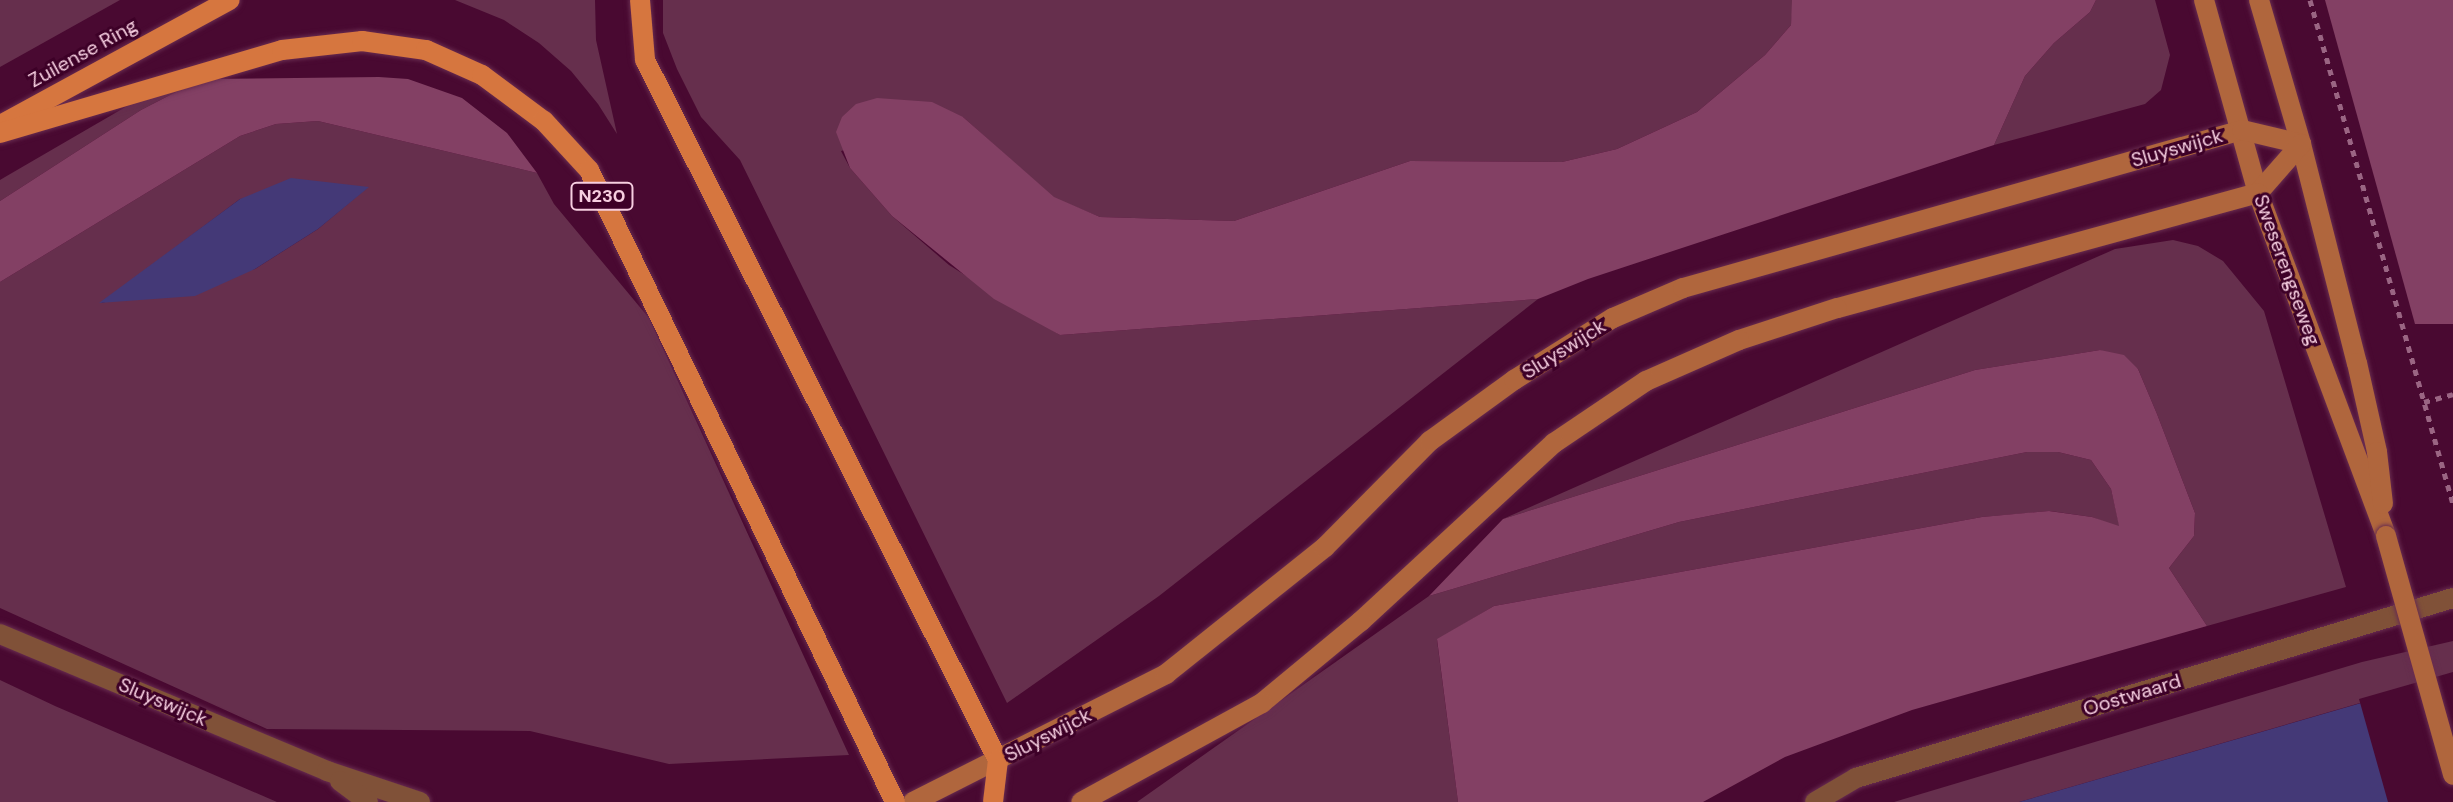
<!DOCTYPE html>
<html>
<head>
<meta charset="utf-8">
<style>
  body { margin:0 }
  #map { position:relative; width:2453px; height:802px; overflow:hidden; background:#490931; font-family:"DM Sans",sans-serif }
  div>[style] { position:absolute }
  .green>* { inset:0; background:#662f4d }
  .forest>* { inset:0; background:#834064 }
  .water>* { inset:0; background:#443977 }
  .pier>* { inset:0; background:#490931 }
  .path>* { height:5px; margin-top:-2.5px; transform-origin:0; background:repeating-linear-gradient(90deg,#9a6583 0 6px,transparent 0 12px) }
  .roads { filter:drop-shadow(0 0 2px #682c50) drop-shadow(0 0 2px #682c50) }
  .minor>* { height:20px; margin:-10px; padding:0 10px; transform-origin:10px; border-radius:10px; background:#805138 }
  .secondary>* { height:20px; margin:-10px; padding:0 10px; transform-origin:10px; border-radius:10px; background:#b0663d }
  .primary>* { height:20px; margin:-10px; padding:0 10px; transform-origin:10px; border-radius:10px; background:#d6763f }
  .bridges { filter:drop-shadow(0 0 2px #682c50) drop-shadow(0 0 2px #682c50) }
  .secondary-bridge>* { height:20px; margin:-10px; padding:0 10px; transform-origin:10px; border-radius:10px; background:#b0663d }
  span { translate:-50% -50%; white-space:nowrap; text-align:center; line-height:1.15; -webkit-text-stroke:6px #3d0027; paint-order:stroke }
  .shield-label span { padding:2px 6px; background:#3d0027; border:2px solid; border-radius:6px; -webkit-text-stroke-width:0 }
  .shield-label { font-size:18px; color:#f6cee0; font-weight:700 }
  .street-label { font-size:20px; color:#f6cee0 }
</style>
</head>
<body>
<div id="map">
  <div class="green">
    <i style="clip-path:polygon(0 0,120px 0,0 67px)"></i>
    <i style="clip-path:polygon(455px 0,595px 0,596px 40px,617px 134px,598px 104px,571px 71px,539px 43px,504px 20px)"></i>
    <i style="clip-path:polygon(663px 0,1792px 0,1793px 4px,1791px 25px,1765px 55px,1697px 112px,1617px 149px,1562px 162px,1410px 161px,1234px 221px,1100px 217px,1054px 198px,963px 117px,841px 151px,850px 168px,892px 216px,949px 265px,1060px 335px,1538px 299px,1159px 596px,1007px 703px,740px 160px,701px 117px,677px 69px,663px 33px)"></i>
    <i style="clip-path:polygon(2096px 0,2155px 0,2170px 55px,2161px 90px,2145px 104px,1994px 145px,2025px 76px,2054px 43px,2090px 12px)"></i>
    <i style="clip-path:polygon(201px 79px,141px 110px,0 201px,0 180px,5px 177px,172px 80px)"></i>
    <i style="clip-path:polygon(evenodd,318px 121px,537px 173px,554px 204px,649px 318px,849px 755px,669px 764px,530px 731px,267px 729px,0 608px,0 282px,240px 136px,276px 124px,318px 121px,368px 187px,318px 229px,255px 269px,101px 303px,240px 199px,368px 187px)"></i>
    <i style="clip-path:polygon(2173px 240px,2198px 246px,2223px 261px,2264px 311px,2346px 587px,2207px 626px,2169px 568px,2194px 536px,2195px 513px,2157px 414px,2138px 369px,2100px 350px,1975px 370px,1503px 519px,2115px 249px)"></i>
    <i style="clip-path:polygon(2027px 452px,2058px 452px,2091px 460px,2111px 489px,2120px 528px,2092px 517px,2050px 511px,1982px 517px,1494px 606px,1437px 640px,1458px 802px,1137px 802px,1429px 596px,1679px 522px)"></i>
    <i style="clip-path:polygon(2453px 641px,2453px 676px,2019px 802px,1894px 802px,2362px 662px)"></i>
    <i style="clip-path:polygon(0 680px,55px 706px,277px 802px,0 802px)"></i>
  </div>
  <div class="forest">
    <i style="clip-path:polygon(1792px 0,2096px 0,2090px 12px,2054px 43px,2025px 76px,1994px 145px,1588px 279px,1538px 299px,1060px 335px,994px 299px,892px 216px,850px 168px,836px 132px,842px 117px,856px 104px,877px 98px,932px 102px,963px 117px,1054px 197px,1100px 217px,1234px 221px,1410px 161px,1562px 162px,1617px 149px,1697px 112px,1765px 55px,1791px 25px)"></i>
    <i style="clip-path:polygon(2325px 0,2453px 0,2453px 324px,2415px 324px)"></i>
    <i style="clip-path:polygon(379px 77px,408px 79px,462px 98px,507px 133px,537px 173px,318px 121px,276px 124px,240px 136px,0 282px,0 201px,141px 110px,201px 79px)"></i>
    <i style="clip-path:polygon(2100px 350px,2124px 355px,2138px 369px,2157px 414px,2195px 513px,2194px 536px,2169px 568px,2207px 626px,1912px 710px,1785px 757px,1703px 802px,1458px 802px,1437px 639px,1494px 606px,1982px 517px,2049px 511px,2092px 517px,2119px 526px,2111px 489px,2091px 460px,2058px 452px,2027px 452px,1679px 522px,1429px 596px,1503px 519px,1975px 370px)"></i>
  </div>
  <div class="water">
    <i style="clip-path:polygon(291px 178px,369px 187px,318px 229px,255px 269px,195px 296px,99px 303px,240px 199px)"></i>
    <i style="clip-path:polygon(2375px 699px,2453px 802px,2019px 802px)"></i>
  </div>
  <div class="pier">
    <i style="clip-path:polygon(2453px 672px,2453px 802px,2388px 802px,2359px 699px)"></i>
  </div>
  <div class="path">
    <i style="left:2310px;top:0;width:524px;rotate:74.16deg"></i>
    <i style="left:2424px;top:402px;width:30px;rotate:-15deg"></i>
  </div>
  <div class="roads">
    <div class="minor">
      <i style="left:0;top:634px;width:355px;rotate:22.7deg"></i>
      <i style="left:327px;top:771px;width:98px;rotate:18.4deg"></i>
      <i style="left:340px;top:781px;width:35px;rotate:37deg"></i>
      <i style="left:1815px;top:802px;width:48px;rotate:-30.3deg"></i>
      <i style="left:1856px;top:778px;width:624px;rotate:-16.78deg"></i>
    </div>
    <div class="secondary">
      <i style="left:2204px;top:0;width:200px;rotate:74.4deg"></i>
      <i style="left:2258px;top:193px;width:366px;rotate:69.5deg"></i>
      <i style="left:2259px;top:0;width:150px;rotate:73.7deg"></i>
      <i style="left:2301px;top:144px;width:226px;rotate:75.7deg"></i>
      <i style="left:2357px;top:363px;width:91px;rotate:77.3deg"></i>
      <i style="left:2377px;top:452px;width:52px;rotate:83.4deg"></i>
      <i style="left:913px;top:802px;width:284px;rotate:-26.8deg"></i>
      <i style="left:1166px;top:674px;width:203px;rotate:-38.6deg"></i>
      <i style="left:1325px;top:547px;width:149px;rotate:-45.3deg"></i>
      <i style="left:1430px;top:441px;width:104px;rotate:-36deg"></i>
      <i style="left:1514px;top:380px;width:117px;rotate:-32.1deg"></i>
      <i style="left:1613px;top:318px;width:76px;rotate:-23.2deg"></i>
      <i style="left:1683px;top:288px;width:581px;rotate:-15.78deg"></i>
      <i style="left:2242px;top:130px;width:61px;rotate:13.3deg"></i>
      <i style="left:2301px;top:144px;width:65px;rotate:131.3deg"></i>
      <i style="left:2258px;top:193px;width:436px;rotate:164.7deg"></i>
      <i style="left:1837px;top:308px;width:103px;rotate:161.9deg"></i>
      <i style="left:1739px;top:340px;width:102px;rotate:156.2deg"></i>
      <i style="left:1646px;top:381px;width:111px;rotate:146deg"></i>
      <i style="left:1554px;top:443px;width:263px;rotate:137.3deg"></i>
      <i style="left:1361px;top:621px;width:129px;rotate:140.4deg"></i>
      <i style="left:1262px;top:703px;width:206px;rotate:151.3deg"></i>
    </div>
    <div class="primary">
      <i style="left:640px;top:0;width:60px;rotate:85.2deg"></i>
      <i style="left:645px;top:60px;width:784px;rotate:63.24deg"></i>
      <i style="left:998px;top:760px;width:42px;rotate:96.8deg"></i>
      <i style="left:4px;top:123px;width:257px;rotate:-28.6deg"></i>
      <i style="left:0;top:133px;width:294px;rotate:-16.4deg"></i>
      <i style="left:282px;top:50px;width:81px;rotate:-6.4deg"></i>
      <i style="left:362px;top:41px;width:65px;rotate:8deg"></i>
      <i style="left:426px;top:50px;width:61px;rotate:24.1deg"></i>
      <i style="left:482px;top:75px;width:77px;rotate:36.6deg"></i>
      <i style="left:544px;top:121px;width:67px;rotate:47.4deg"></i>
      <i style="left:589px;top:170px;width:702px;rotate:64.16deg"></i>
    </div>
  </div>
  <div class="bridges">
    <div class="secondary-bridge">
      <i style="left:2386px;top:536px;width:248px;rotate:74.3deg"></i>
    </div>
  </div>
  <div class="shield-label">
    <span style="left:602px;top:196px">N230</span>
  </div>
  <div class="street-label">
    <span style="left:83px;top:53px;rotate:-29deg">Zuilense Ring</span>
    <span style="left:2177px;top:148px;rotate:-16deg">Sluyswijck</span>
    <span style="left:2287px;top:270px;rotate:70deg">Sweserengseweg</span>
    <span style="left:1564px;top:349px;rotate:-32deg">Sluyswijck</span>
    <span style="left:2132px;top:695px;rotate:-17deg">Oostwaard</span>
    <span style="left:163px;top:702px;rotate:23deg">Sluyswijck</span>
    <span style="left:1048px;top:735px;rotate:-27deg">Sluyswijck</span>
  </div>
</div>
</body>
</html>
